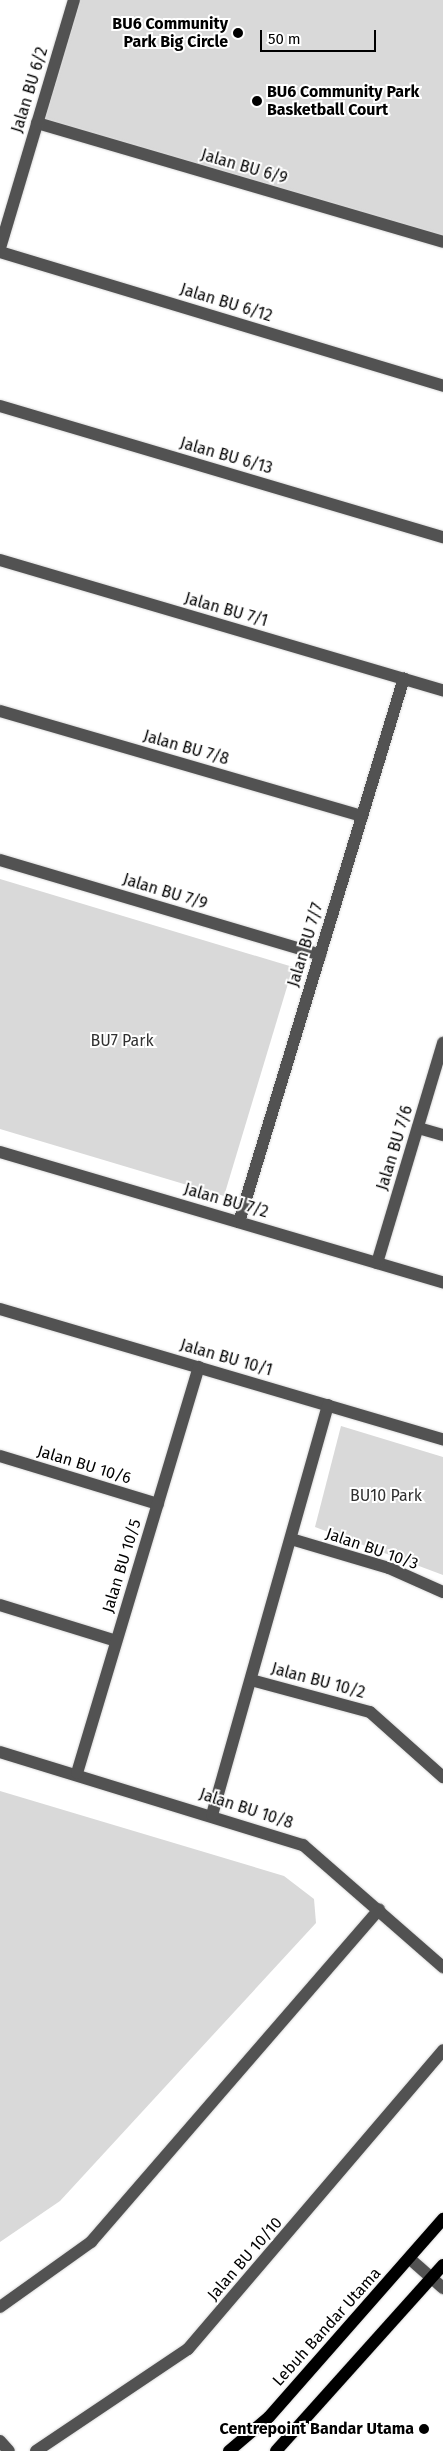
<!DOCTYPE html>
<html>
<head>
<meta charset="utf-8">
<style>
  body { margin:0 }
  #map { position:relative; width:443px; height:2451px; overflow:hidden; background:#fff; font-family:"Fira Sans",sans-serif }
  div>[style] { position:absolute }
  .green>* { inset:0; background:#d9d9d9 }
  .roads { filter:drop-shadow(0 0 1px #dbdbdb) drop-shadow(0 0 1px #dbdbdb) }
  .minor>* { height:12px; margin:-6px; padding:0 6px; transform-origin:6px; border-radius:6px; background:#525252 }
  .major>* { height:12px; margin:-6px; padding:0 6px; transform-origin:6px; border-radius:6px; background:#000 }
  .dots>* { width:14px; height:14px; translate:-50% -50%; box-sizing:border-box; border:2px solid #fff; border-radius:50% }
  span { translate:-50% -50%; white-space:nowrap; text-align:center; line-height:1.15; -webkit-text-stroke:4px #fff; paint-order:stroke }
  .poi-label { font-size:16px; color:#000; font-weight:700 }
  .right { translate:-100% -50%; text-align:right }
  .left { translate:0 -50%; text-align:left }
  .street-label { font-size:16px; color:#000 }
  .park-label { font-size:16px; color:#303030 }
  .scale { position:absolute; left:260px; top:30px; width:116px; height:22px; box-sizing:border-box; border:2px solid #000; border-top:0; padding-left:6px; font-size:15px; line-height:18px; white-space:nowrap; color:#000; -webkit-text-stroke:4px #fff; paint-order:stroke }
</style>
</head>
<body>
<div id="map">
  <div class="green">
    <i style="clip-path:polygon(77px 0,443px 0,443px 239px,41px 121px)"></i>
    <i style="clip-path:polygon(0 879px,293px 967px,224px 1196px,0 1129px)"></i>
    <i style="clip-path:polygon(341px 1426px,443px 1457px,443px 1575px,315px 1527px)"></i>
    <i style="clip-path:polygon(0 1791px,284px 1876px,314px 1899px,316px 1923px,60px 2201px,0 2242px)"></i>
  </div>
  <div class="roads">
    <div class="minor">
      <i style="left:37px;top:123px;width:423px;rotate:16.3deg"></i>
      <i style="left:0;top:248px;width:259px;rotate:-73.4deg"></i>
      <i style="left:0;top:252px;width:463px;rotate:16.8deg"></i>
      <i style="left:0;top:406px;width:462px;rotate:16.5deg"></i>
      <i style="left:0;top:560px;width:462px;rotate:16.4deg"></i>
      <i style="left:0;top:711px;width:377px;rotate:16.2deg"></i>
      <i style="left:0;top:860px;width:334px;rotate:16.5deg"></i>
      <i style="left:418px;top:1128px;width:26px;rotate:16deg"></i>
      <i style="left:0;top:1152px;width:462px;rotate:16.4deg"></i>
      <i style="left:239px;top:1222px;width:568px;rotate:-73.13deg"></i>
      <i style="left:377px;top:1263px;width:230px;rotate:-73.3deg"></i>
      <i style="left:0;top:1309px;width:462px;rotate:16.4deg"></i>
      <i style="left:0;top:1456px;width:165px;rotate:16.9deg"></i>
      <i style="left:291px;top:1539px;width:102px;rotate:16.5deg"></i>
      <i style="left:389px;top:1568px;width:59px;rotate:24deg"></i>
      <i style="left:0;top:1605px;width:121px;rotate:17.2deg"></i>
      <i style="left:251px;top:1680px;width:123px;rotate:15.1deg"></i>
      <i style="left:370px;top:1712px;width:98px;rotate:41.7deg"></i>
      <i style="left:0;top:1752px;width:317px;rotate:17.1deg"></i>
      <i style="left:303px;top:1845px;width:186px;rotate:41.1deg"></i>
      <i style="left:77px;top:1773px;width:424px;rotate:-73.3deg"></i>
      <i style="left:212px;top:1815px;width:426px;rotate:-74.2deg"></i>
      <i style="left:410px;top:2259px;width:44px;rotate:41.3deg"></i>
      <i style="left:0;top:2307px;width:112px;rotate:-35.5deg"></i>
      <i style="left:91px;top:2242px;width:440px;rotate:-49.1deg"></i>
      <i style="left:0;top:2441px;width:13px;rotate:48deg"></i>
      <i style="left:36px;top:2451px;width:183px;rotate:-33.9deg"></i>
      <i style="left:188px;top:2349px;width:393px;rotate:-49.5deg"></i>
    </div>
    <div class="major">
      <i style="left:229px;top:2451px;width:52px;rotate:-40.4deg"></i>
      <i style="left:269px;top:2417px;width:264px;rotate:-48.7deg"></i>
      <i style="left:276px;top:2451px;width:250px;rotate:-48.1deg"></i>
    </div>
  </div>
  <div class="dots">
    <i style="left:238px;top:33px;background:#000"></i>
    <i style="left:257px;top:101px;background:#000"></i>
    <i style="left:424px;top:2429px;background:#000"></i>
  </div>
  <div class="poi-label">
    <span class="right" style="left:228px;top:33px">BU6 Community<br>Park Big Circle</span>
    <span class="left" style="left:267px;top:101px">BU6 Community Park<br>Basketball Court</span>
    <span class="right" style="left:414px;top:2429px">Centrepoint Bandar Utama</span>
  </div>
  <div class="street-label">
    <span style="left:30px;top:90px;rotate:-73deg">Jalan BU 6/2</span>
    <span style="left:244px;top:167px;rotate:16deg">Jalan BU 6/9</span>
    <span style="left:226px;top:303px;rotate:17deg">Jalan BU 6/12</span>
    <span style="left:226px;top:456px;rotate:16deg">Jalan BU 6/13</span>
    <span style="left:226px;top:610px;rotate:16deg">Jalan BU 7/1</span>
    <span style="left:186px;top:748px;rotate:16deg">Jalan BU 7/8</span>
    <span style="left:165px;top:892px;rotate:17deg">Jalan BU 7/9</span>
    <span style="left:306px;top:945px;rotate:-73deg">Jalan BU 7/7</span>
    <span style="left:395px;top:1148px;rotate:-73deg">Jalan BU 7/6</span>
    <span style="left:226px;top:1201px;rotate:16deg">Jalan BU 7/2</span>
    <span style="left:226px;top:1358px;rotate:16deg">Jalan BU 10/1</span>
    <span style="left:84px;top:1465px;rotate:17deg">Jalan BU 10/6</span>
    <span style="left:372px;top:1549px;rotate:19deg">Jalan BU 10/3</span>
    <span style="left:122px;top:1566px;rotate:-73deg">Jalan BU 10/5</span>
    <span style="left:318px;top:1681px;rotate:15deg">Jalan BU 10/2</span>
    <span style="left:246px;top:1809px;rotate:18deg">Jalan BU 10/8</span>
    <span style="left:245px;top:2259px;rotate:-49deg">Jalan BU 10/10</span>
    <span style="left:327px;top:2327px;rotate:-48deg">Lebuh Bandar Utama</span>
  </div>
  <div class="park-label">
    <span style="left:122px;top:1041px">BU7 Park</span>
    <span style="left:386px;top:1496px">BU10 Park</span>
  </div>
  <div class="scale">50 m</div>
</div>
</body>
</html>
